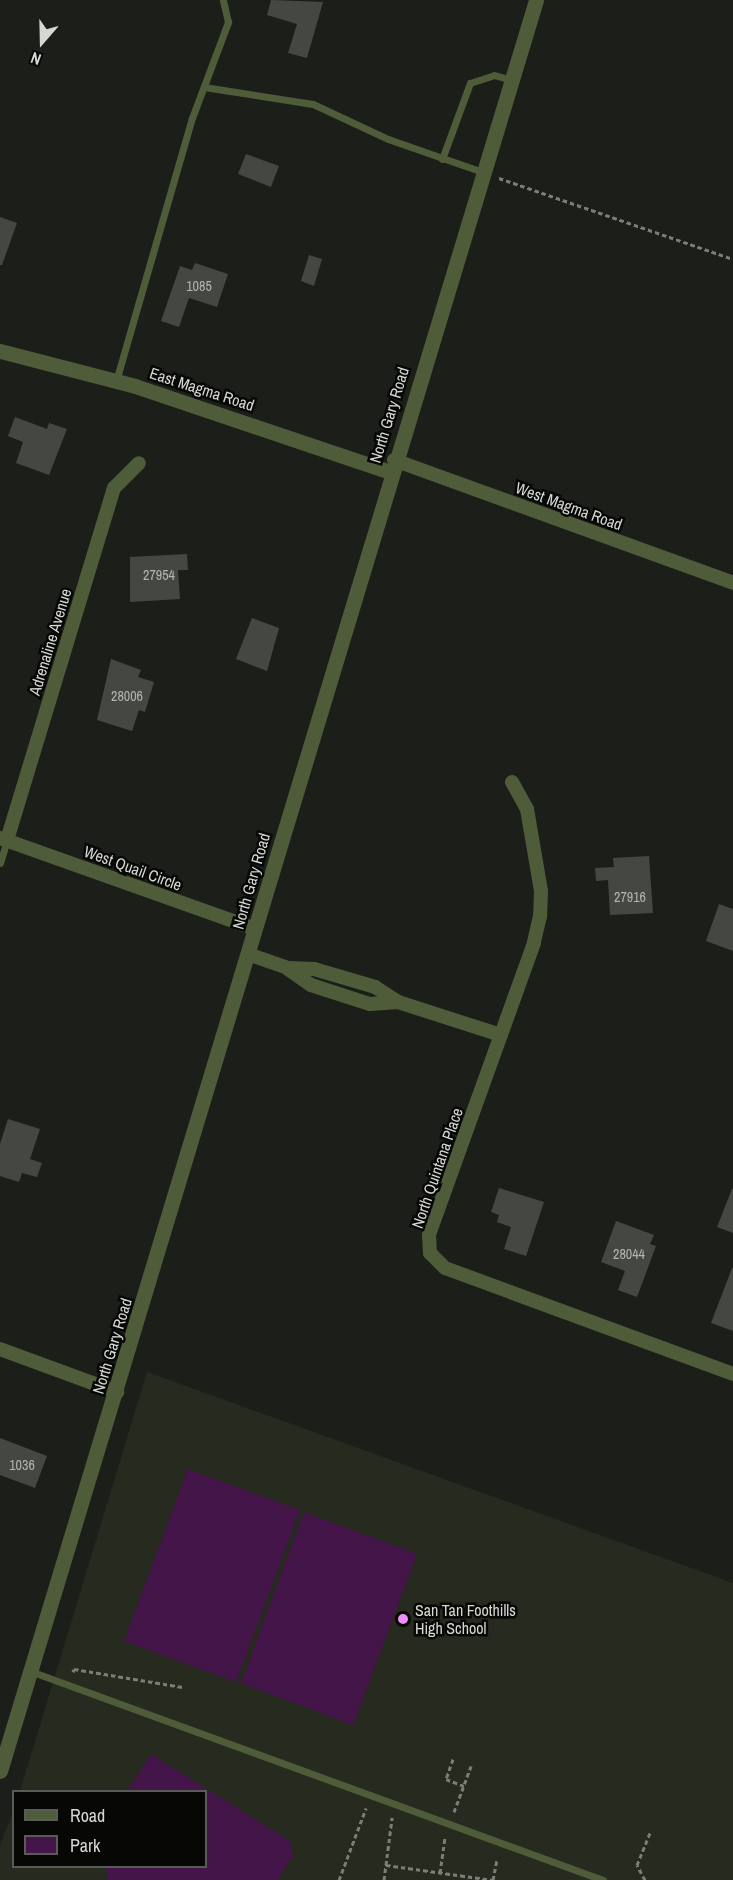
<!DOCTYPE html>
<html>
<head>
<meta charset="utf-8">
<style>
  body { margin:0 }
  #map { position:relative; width:733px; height:1880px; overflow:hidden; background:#1c1f19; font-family:"Archivo Narrow",sans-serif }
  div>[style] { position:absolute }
  .built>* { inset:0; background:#262a1f }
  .green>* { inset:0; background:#441549 }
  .building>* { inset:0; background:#454842 }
  .path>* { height:3px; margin-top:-1.5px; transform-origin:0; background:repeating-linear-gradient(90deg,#7b7d78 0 4.5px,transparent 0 7.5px) }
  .service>* { height:7px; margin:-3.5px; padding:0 3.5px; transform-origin:3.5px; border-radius:3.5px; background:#4f5c39 }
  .minor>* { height:14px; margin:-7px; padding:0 7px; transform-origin:7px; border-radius:7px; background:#4f5c39 }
  .tertiary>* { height:15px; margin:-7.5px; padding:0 7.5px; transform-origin:7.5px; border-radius:7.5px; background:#4f5c39 }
  .dots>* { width:16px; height:16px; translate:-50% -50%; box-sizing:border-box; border:3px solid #070806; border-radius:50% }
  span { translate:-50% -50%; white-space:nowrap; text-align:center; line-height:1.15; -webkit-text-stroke:5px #070806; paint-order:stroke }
  .number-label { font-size:14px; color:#b2b4b0 }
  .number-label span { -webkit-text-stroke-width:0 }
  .street-label { font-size:16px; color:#d6d8d4 }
  .poi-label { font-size:16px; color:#d6d8d4 }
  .left { translate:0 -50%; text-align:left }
  .legend { position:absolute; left:12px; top:1790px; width:195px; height:78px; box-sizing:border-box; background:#070806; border:2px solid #5a5b58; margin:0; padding:8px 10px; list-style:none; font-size:18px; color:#d6d8d4 }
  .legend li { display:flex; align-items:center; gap:12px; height:30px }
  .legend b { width:30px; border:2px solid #5a5b58 }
  .north { position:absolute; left:12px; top:12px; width:60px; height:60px; -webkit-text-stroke:4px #070806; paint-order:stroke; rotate:200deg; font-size:16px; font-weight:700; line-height:24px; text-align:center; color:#d6d8d4 }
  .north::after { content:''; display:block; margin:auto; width:21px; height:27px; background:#d6d8d4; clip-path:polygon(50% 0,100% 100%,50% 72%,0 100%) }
</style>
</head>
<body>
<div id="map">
  <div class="built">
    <i style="clip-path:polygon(147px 1372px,733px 1583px,733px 1880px,0 1880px,0 1845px,13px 1812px,14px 1866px,206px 1866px,206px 1792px,20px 1791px)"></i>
  </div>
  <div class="green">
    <i style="clip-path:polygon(188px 1469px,300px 1510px,236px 1682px,124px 1641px)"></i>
    <i style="clip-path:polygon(304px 1512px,417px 1554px,353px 1725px,241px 1683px)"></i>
    <i style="clip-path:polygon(151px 1754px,290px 1841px,293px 1855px,278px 1880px,108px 1880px,106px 1867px,206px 1866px,206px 1792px,127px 1791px)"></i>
  </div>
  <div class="building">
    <i style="clip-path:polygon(271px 0,323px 2px,307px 58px,288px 53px,297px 24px,267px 15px)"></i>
    <i style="clip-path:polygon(246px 154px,279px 166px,271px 187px,238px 174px)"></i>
    <i style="clip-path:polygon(0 217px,17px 223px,2px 265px,0 265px)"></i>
    <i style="clip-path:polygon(309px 255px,322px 259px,314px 286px,301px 281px)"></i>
    <i style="clip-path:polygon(195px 263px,228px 274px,217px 307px,189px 298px,179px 327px,161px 321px,180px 266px,192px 270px)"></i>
    <i style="clip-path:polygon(15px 417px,47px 429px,49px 423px,67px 429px,49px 475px,16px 463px,23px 442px,8px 436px)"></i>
    <i style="clip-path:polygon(187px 554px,188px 570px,178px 570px,180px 599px,130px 602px,130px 557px)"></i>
    <i style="clip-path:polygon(252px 618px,279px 628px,267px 671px,236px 659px)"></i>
    <i style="clip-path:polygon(111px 659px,141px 670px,138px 677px,154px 682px,145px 712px,139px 710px,132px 731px,97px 720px)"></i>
    <i style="clip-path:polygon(649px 856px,653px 913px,610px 915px,608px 880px,596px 881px,595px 868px,614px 867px,613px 858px)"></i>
    <i style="clip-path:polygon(719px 904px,733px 909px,733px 951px,706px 941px)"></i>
    <i style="clip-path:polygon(8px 1119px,40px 1129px,30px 1159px,42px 1163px,37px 1177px,22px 1173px,19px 1182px,0 1176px,0 1144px)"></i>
    <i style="clip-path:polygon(499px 1188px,544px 1202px,526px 1256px,504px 1249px,511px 1227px,497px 1222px,499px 1215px,491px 1212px)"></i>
    <i style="clip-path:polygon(732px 1189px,733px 1189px,733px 1233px,717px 1227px)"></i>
    <i style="clip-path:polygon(616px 1221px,654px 1235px,650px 1244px,656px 1246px,637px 1297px,618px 1290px,625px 1271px,601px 1262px)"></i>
    <i style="clip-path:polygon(732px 1268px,733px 1268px,733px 1331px,711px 1323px)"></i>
    <i style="clip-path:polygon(0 1438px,47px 1456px,35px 1488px,0 1475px)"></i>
  </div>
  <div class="path">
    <i style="left:499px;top:178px;width:248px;rotate:19.1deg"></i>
    <i style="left:73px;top:1672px;width:3px;rotate:-72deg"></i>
    <i style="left:74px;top:1669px;width:110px;rotate:9.4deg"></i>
    <i style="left:453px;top:1759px;width:21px;rotate:109deg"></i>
    <i style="left:446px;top:1779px;width:19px;rotate:21deg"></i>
    <i style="left:454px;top:1812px;width:49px;rotate:-69.7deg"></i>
    <i style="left:386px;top:1865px;width:108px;rotate:8deg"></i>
    <i style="left:440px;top:1873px;width:36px;rotate:-82deg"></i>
    <i style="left:339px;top:1880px;width:77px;rotate:-69.4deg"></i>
    <i style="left:384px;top:1880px;width:63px;rotate:-82.6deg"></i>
    <i style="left:493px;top:1880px;width:21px;rotate:-79deg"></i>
    <i style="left:645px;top:1880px;width:17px;rotate:-118deg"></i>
    <i style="left:637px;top:1865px;width:35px;rotate:-68deg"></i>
  </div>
  <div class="service">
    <i style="left:204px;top:87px;width:110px;rotate:8.9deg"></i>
    <i style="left:313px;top:104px;width:83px;rotate:25deg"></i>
    <i style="left:388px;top:139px;width:101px;rotate:19.2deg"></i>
    <i style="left:442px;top:159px;width:81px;rotate:-69.8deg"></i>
    <i style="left:470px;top:83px;width:25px;rotate:-18deg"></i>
    <i style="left:494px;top:75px;width:18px;rotate:16deg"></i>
    <i style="left:116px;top:381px;width:274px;rotate:-73.9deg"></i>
    <i style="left:192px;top:118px;width:103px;rotate:-69.4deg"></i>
    <i style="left:228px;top:22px;width:23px;rotate:-103deg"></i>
    <i style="left:0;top:863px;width:24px;rotate:-73deg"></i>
    <i style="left:30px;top:1671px;width:610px;rotate:20.04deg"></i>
  </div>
  <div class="minor">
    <i style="left:394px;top:460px;width:361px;rotate:19.9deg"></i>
    <i style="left:512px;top:782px;width:31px;rotate:61deg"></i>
    <i style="left:527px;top:809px;width:83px;rotate:80.3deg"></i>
    <i style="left:541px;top:891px;width:25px;rotate:92deg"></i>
    <i style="left:540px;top:916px;width:28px;rotate:103deg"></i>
    <i style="left:534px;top:943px;width:310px;rotate:109.8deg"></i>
    <i style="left:429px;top:1235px;width:18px;rotate:87deg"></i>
    <i style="left:430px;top:1253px;width:21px;rotate:45deg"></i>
    <i style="left:445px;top:1268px;width:307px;rotate:20.2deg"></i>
    <i style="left:0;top:838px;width:271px;rotate:19.6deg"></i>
    <i style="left:7px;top:840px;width:368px;rotate:-73.1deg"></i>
    <i style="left:114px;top:488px;width:35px;rotate:-45deg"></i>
    <i style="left:248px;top:954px;width:42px;rotate:19.3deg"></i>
    <i style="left:288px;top:968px;width:26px;rotate:2deg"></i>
    <i style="left:314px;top:969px;width:64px;rotate:16.4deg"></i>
    <i style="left:375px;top:987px;width:27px;rotate:33deg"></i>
    <i style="left:398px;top:1002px;width:108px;rotate:17.8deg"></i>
    <i style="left:288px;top:969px;width:28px;rotate:35deg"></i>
    <i style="left:311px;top:985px;width:62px;rotate:17.9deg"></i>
    <i style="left:370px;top:1004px;width:28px;rotate:-4deg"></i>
    <i style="left:0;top:1349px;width:125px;rotate:20.2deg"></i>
  </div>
  <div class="tertiary">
    <i style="left:0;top:351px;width:139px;rotate:14.5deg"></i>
    <i style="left:135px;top:386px;width:269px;rotate:18.6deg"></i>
    <i style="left:0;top:1771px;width:1850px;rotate:-73.16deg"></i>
  </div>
  <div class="dots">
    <i style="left:403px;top:1619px;background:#ee8cf8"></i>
  </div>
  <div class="number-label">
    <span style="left:199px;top:286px">1085</span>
    <span style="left:159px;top:575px">27954</span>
    <span style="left:127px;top:696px">28006</span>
    <span style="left:630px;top:897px">27916</span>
    <span style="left:629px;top:1254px">28044</span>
    <span style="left:22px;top:1465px">1036</span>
  </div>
  <div class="street-label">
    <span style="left:202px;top:389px;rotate:18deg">East Magma Road</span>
    <span style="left:389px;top:415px;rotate:-73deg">North Gary Road</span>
    <span style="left:569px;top:506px;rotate:20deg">West Magma Road</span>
    <span style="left:50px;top:642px;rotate:-73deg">Adrenaline Avenue</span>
    <span style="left:133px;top:868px;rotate:20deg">West Quail Circle</span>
    <span style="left:251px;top:881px;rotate:-74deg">North Gary Road</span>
    <span style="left:437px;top:1168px;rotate:-71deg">North Quintana Place</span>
    <span style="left:112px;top:1346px;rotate:-73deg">North Gary Road</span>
  </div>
  <div class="poi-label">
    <span class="left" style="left:415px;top:1619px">San Tan Foothills<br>High School</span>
  </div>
  <ul class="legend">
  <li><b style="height:8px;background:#4f5c39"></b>Road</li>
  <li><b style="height:16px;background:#441549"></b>Park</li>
  </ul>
  <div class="north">N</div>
</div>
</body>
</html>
